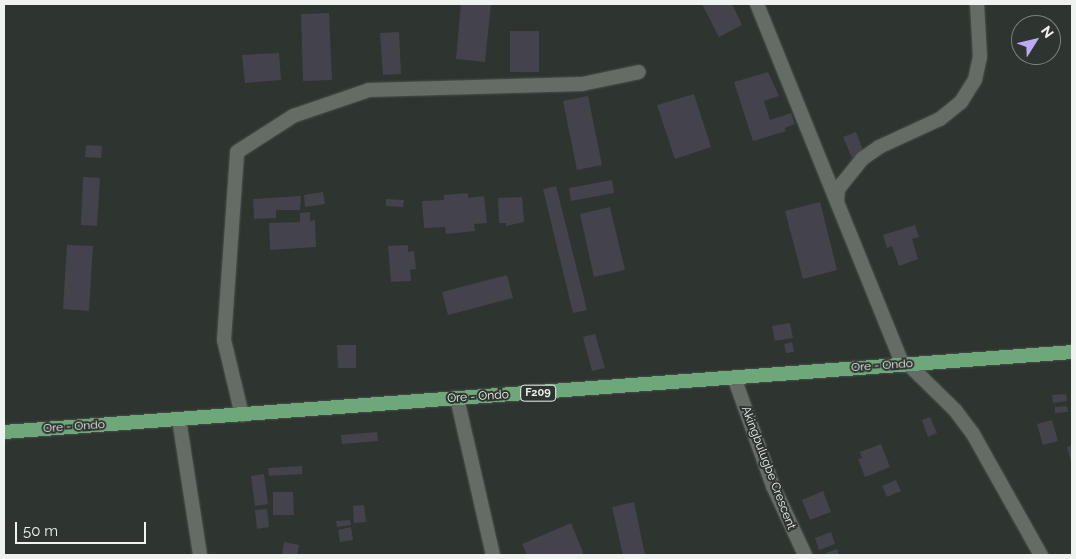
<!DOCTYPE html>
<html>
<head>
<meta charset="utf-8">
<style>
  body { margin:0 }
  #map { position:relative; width:1076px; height:559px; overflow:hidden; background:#2e342f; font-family:Raleway,sans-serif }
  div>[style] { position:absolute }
  .building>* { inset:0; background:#44434b }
  .roads { filter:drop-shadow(0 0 1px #4a504b) drop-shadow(0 0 1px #4a504b) }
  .minor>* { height:14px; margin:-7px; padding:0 7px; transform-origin:7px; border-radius:7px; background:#656c66 }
  .primary>* { height:14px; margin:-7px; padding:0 7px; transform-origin:7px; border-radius:7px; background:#6ea77a }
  span { translate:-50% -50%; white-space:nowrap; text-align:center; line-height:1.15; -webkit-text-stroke:4px #2e342f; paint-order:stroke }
  .shield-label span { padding:1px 4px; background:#2e342f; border:1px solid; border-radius:4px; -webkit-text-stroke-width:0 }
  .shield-label { font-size:11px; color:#eff3ef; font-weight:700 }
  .street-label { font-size:12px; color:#eff3ef }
  .frame { position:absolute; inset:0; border:5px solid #eff3ef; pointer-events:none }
  .north { position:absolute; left:1011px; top:15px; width:50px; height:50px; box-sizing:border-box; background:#2e342f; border:1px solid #7b807c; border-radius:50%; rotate:54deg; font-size:14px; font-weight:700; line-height:20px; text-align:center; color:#eff3ef }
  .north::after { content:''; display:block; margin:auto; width:18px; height:22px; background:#bbaaf6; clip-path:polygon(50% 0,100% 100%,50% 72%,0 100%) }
  .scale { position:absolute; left:15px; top:522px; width:131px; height:22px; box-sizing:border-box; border:2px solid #eff3ef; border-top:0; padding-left:6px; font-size:15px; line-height:18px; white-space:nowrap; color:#eff3ef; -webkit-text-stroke:4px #2e342f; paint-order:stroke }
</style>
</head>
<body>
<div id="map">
  <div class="building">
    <i style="clip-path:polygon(461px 4px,491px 4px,485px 62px,456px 59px)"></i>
    <i style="clip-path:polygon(702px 4px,732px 4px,742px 25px,719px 37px)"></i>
    <i style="clip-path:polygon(329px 13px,332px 80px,303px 81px,301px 14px)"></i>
    <i style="clip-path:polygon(510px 31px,539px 31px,539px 72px,510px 72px)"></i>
    <i style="clip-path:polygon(399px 32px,401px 74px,383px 75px,380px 33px)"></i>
    <i style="clip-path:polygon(279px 53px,281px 80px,245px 83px,242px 55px)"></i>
    <i style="clip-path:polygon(768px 72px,779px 96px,764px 101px,770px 120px,791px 113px,795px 124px,785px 128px,786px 131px,753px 141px,734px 82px)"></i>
    <i style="clip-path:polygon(694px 94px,711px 147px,675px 159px,657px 105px)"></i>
    <i style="clip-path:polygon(588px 96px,602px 165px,577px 170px,563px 101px)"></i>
    <i style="clip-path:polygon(856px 132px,864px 153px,852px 158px,843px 137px)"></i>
    <i style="clip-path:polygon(86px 145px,102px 146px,101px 158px,85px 157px)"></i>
    <i style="clip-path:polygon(83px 177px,100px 178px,97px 226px,81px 225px)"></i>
    <i style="clip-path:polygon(612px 180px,614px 193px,571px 201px,569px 188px)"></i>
    <i style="clip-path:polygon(556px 186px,587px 310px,573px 313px,543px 189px)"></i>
    <i style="clip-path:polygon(323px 192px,325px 204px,305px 207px,304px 195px)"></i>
    <i style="clip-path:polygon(468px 193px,468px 198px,484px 196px,487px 223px,474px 224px,475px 231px,446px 234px,445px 227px,424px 228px,422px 201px,444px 200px,444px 195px)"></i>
    <i style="clip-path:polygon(301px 196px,300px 210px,276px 210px,276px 218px,254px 219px,253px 199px)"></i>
    <i style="clip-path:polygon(522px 197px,524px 222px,506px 226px,506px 223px,499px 223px,498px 198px)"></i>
    <i style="clip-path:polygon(386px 199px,404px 200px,403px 207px,386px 206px)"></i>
    <i style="clip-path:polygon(820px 202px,837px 270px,803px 279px,785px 211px)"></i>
    <i style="clip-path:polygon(610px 207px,625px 270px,594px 277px,580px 214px)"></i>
    <i style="clip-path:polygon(310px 212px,310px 221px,315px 220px,316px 247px,270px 250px,269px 223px,300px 222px,300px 213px)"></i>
    <i style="clip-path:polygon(915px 225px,919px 237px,912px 239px,918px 259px,899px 266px,892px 246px,887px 248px,883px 235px)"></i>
    <i style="clip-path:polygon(67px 245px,93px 246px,89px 311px,63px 309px)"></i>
    <i style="clip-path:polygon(408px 245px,408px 252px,414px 251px,416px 269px,410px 270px,411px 281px,391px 282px,388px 246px)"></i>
    <i style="clip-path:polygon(507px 275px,513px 298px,448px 315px,442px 292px)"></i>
    <i style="clip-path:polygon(790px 323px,793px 338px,775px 341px,772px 326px)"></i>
    <i style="clip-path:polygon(595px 334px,605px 368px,592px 371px,583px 337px)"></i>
    <i style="clip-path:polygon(792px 342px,794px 352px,786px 353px,784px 344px)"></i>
    <i style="clip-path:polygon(337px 345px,356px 345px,356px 368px,338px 368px)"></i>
    <i style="clip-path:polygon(1066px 394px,1067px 401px,1053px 403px,1052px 395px)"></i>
    <i style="clip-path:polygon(1067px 406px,1068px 412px,1055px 413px,1055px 407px)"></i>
    <i style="clip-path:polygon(930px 417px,937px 433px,928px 437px,922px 420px)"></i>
    <i style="clip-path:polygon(1052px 420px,1058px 441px,1043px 445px,1037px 424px)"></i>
    <i style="clip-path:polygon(377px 432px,378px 441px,342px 444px,341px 435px)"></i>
    <i style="clip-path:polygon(881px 444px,890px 467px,865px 477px,858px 459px,862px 458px,860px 452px)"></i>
    <i style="clip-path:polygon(1072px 445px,1072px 465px,1067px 447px)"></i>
    <i style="clip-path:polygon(302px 466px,302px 474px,269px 476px,268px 468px)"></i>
    <i style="clip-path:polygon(264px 474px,268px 504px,255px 506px,251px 476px)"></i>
    <i style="clip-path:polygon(896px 480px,901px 491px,887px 497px,882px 486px)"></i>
    <i style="clip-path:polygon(823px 491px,831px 512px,810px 520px,802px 500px)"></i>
    <i style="clip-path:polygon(273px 492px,293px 492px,294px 515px,273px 515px)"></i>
    <i style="clip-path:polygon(634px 502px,645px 555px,623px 555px,612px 507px)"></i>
    <i style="clip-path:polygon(364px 505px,366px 522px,354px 523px,353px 506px)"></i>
    <i style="clip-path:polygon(267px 509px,269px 527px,257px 529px,255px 510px)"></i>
    <i style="clip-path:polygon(350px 520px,351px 525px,337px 527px,336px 521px)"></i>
    <i style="clip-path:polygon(571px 523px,584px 555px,527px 555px,522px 544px)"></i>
    <i style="clip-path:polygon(351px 527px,353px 540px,340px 542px,338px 530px)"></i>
    <i style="clip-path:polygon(831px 532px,835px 544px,819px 550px,815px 538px)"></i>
    <i style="clip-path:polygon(284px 542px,299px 545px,297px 555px,282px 555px)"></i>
    <i style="clip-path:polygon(837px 549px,839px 555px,827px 555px,826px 553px)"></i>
  </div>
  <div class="roads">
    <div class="minor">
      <i style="left:757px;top:4px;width:387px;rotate:68deg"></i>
      <i style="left:837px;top:202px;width:13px;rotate:-86deg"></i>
      <i style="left:838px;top:189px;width:38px;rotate:-51deg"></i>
      <i style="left:862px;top:159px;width:21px;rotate:-35deg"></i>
      <i style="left:879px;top:147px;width:67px;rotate:-24.7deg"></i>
      <i style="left:940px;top:119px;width:27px;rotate:-39deg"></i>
      <i style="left:961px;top:102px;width:26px;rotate:-58deg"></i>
      <i style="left:975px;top:80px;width:24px;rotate:-78deg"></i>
      <i style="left:980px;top:57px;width:53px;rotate:-93.2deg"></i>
      <i style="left:908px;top:364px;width:66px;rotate:44.4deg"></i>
      <i style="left:955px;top:410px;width:30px;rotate:53deg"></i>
      <i style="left:973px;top:434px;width:139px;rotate:60.7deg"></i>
      <i style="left:735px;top:380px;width:113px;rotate:70.3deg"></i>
      <i style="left:773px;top:486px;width:76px;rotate:65.1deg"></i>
      <i style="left:457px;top:398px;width:161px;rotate:77.1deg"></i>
      <i style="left:242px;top:415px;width:77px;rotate:-103.5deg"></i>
      <i style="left:224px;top:340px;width:188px;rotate:-86deg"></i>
      <i style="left:237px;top:152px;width:67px;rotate:-32.7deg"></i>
      <i style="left:293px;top:116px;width:80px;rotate:-18.9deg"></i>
      <i style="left:369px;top:90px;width:213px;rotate:-1.6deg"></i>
      <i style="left:582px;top:84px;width:58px;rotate:-11.9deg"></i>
      <i style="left:179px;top:419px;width:138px;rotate:81.2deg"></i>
    </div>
    <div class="primary">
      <i style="left:4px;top:432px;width:1071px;rotate:-4.28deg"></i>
    </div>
  </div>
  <div class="shield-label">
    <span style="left:538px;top:393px">F209</span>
  </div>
  <div class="street-label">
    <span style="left:882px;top:366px;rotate:-4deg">Ore - Ondo</span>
    <span style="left:478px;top:397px;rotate:-4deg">Ore - Ondo</span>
    <span style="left:74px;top:427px;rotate:-4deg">Ore - Ondo</span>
    <span style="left:768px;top:468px;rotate:69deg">Akingbulugbe Crescent</span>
  </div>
  <div class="frame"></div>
  <div class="north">N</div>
  <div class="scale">50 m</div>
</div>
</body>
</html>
